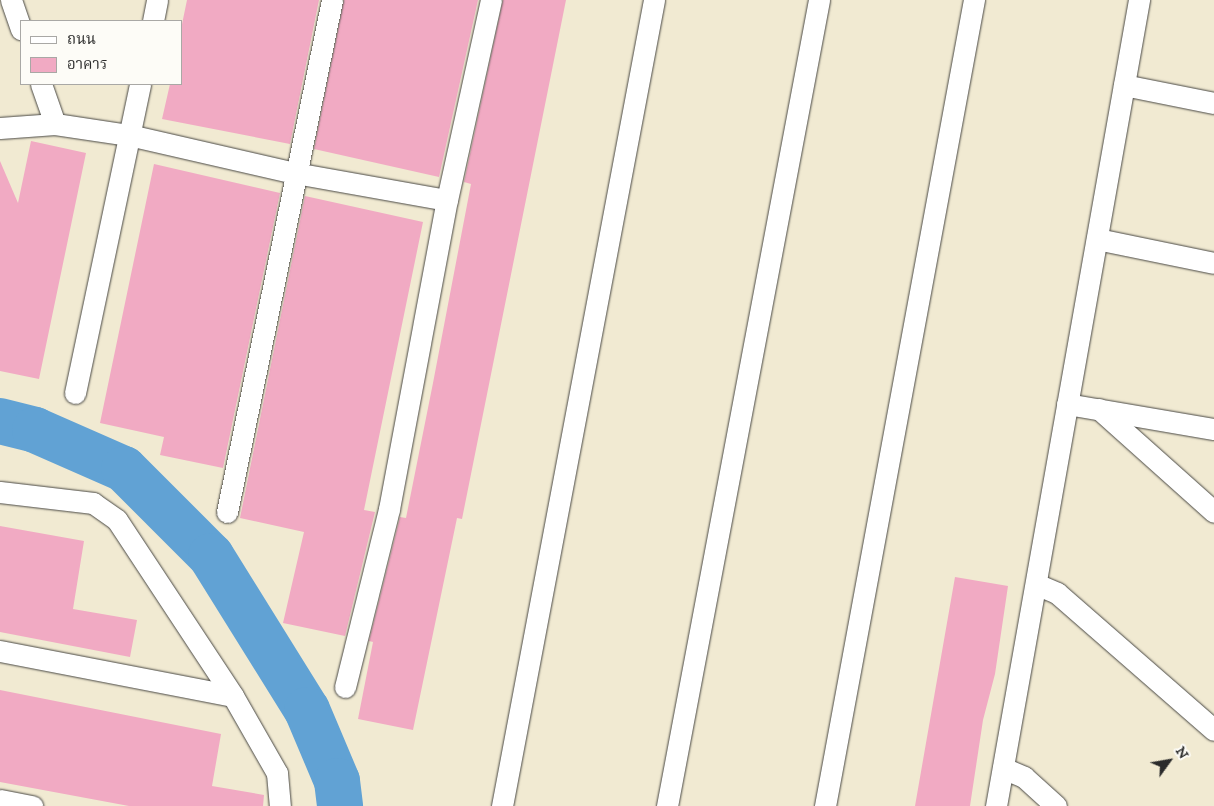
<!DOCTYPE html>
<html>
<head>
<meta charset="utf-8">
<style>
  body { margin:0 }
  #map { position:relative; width:1214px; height:806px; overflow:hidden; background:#f1ead2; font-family:"IM FELL DW Pica","Noto Serif Thai",serif }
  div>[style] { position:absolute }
  .river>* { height:46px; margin:-23px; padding:0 23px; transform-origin:23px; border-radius:23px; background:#61a2d4 }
  .building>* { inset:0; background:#f1aac3 }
  .roads { filter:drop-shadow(0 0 1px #494844) drop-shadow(0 0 1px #494844) }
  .minor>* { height:21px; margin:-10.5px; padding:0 10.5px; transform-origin:10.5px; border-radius:10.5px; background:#fff }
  span { translate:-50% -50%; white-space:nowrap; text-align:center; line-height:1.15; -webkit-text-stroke:4px #fdfcf7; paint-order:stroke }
  .legend { position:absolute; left:20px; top:20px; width:162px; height:65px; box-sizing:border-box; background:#fdfcf7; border:1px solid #a9a8a5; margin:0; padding:6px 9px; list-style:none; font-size:15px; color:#2b2b2b }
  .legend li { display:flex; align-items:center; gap:10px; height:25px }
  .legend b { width:25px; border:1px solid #a9a8a5 }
  .north { position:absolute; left:1144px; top:736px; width:50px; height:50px; -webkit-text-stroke:4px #fdfcf7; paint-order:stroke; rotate:58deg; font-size:14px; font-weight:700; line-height:20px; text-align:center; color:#2b2b2b }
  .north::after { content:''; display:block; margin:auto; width:18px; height:22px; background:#2b2b2b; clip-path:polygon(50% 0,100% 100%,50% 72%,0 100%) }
</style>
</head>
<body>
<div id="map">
  <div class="river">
    <i style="left:0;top:421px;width:36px;rotate:14deg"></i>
    <i style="left:35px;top:430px;width:97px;rotate:23.7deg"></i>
    <i style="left:124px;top:469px;width:123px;rotate:45deg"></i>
    <i style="left:211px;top:556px;width:181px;rotate:58.1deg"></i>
    <i style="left:307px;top:710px;width:77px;rotate:67.1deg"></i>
    <i style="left:337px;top:781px;width:25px;rotate:83deg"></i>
  </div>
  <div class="building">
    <i style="clip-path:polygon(187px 0,319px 0,290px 144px,162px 119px,170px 84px,181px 84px,181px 29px)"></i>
    <i style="clip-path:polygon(344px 0,478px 0,439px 177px,314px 149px)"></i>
    <i style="clip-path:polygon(503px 0,566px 0,462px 519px,457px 518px,413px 730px,358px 719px,373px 642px,369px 641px,400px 517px,406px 518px,433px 383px,471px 184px,464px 182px)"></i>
    <i style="clip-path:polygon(31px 141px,86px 153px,39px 379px,0 371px,0 161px,18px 203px)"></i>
    <i style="clip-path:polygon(154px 164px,280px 193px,223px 468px,160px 455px,164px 437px,100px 423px)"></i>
    <i style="clip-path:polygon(305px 196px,423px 222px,364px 510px,375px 512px,345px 636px,283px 623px,304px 532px,240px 518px)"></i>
    <i style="clip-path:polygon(0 526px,84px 541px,73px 609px,137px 620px,130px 657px,0 632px)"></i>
    <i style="clip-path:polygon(955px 577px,1008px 586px,995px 674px,983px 720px,970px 806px,915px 806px)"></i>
    <i style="clip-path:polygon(0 690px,221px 734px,212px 786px,264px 795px,263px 806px,129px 806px,0 782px)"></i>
  </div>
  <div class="roads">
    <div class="minor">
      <i style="left:11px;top:0;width:31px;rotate:71deg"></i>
      <i style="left:153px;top:21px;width:21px;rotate:-79deg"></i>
      <i style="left:41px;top:84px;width:42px;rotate:70.7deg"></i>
      <i style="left:1124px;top:85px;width:92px;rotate:11.3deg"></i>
      <i style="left:0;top:128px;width:55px;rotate:-4.2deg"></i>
      <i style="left:55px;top:124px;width:75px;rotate:8.5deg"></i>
      <i style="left:129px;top:135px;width:170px;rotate:12.9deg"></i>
      <i style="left:295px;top:173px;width:154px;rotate:10.1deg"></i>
      <i style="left:1097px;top:239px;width:119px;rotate:11.6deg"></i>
      <i style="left:75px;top:393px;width:316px;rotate:-78.1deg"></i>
      <i style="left:1067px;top:404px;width:149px;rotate:9.7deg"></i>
      <i style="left:1099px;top:409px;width:154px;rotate:41.8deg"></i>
      <i style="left:0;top:492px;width:94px;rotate:6.7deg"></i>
      <i style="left:93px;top:503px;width:29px;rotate:35deg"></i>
      <i style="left:117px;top:520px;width:211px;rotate:56.6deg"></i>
      <i style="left:227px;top:512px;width:523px;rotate:-78.41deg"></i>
      <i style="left:1036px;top:584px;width:23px;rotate:23deg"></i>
      <i style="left:1057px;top:593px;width:208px;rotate:41.1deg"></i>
      <i style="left:0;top:651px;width:237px;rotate:10.9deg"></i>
      <i style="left:233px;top:696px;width:89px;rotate:60.3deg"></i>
      <i style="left:277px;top:773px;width:33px;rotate:85deg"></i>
      <i style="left:345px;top:687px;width:183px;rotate:-76.1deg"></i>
      <i style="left:389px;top:509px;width:314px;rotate:-79.4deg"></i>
      <i style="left:447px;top:200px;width:205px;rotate:-77.6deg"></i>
      <i style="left:1003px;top:768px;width:23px;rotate:23deg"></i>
      <i style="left:1024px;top:777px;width:43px;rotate:42.2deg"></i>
      <i style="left:0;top:800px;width:33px;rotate:11deg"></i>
      <i style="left:502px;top:806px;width:820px;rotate:-79.32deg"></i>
      <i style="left:667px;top:806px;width:820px;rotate:-79.32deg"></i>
      <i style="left:825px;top:806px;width:820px;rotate:-79.53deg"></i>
      <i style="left:996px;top:806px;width:819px;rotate:-79.94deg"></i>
    </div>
  </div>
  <ul class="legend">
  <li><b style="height:6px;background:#fff"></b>ถนน</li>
  <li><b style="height:14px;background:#f1aac3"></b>อาคาร</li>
  </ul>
  <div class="north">N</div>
</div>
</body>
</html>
